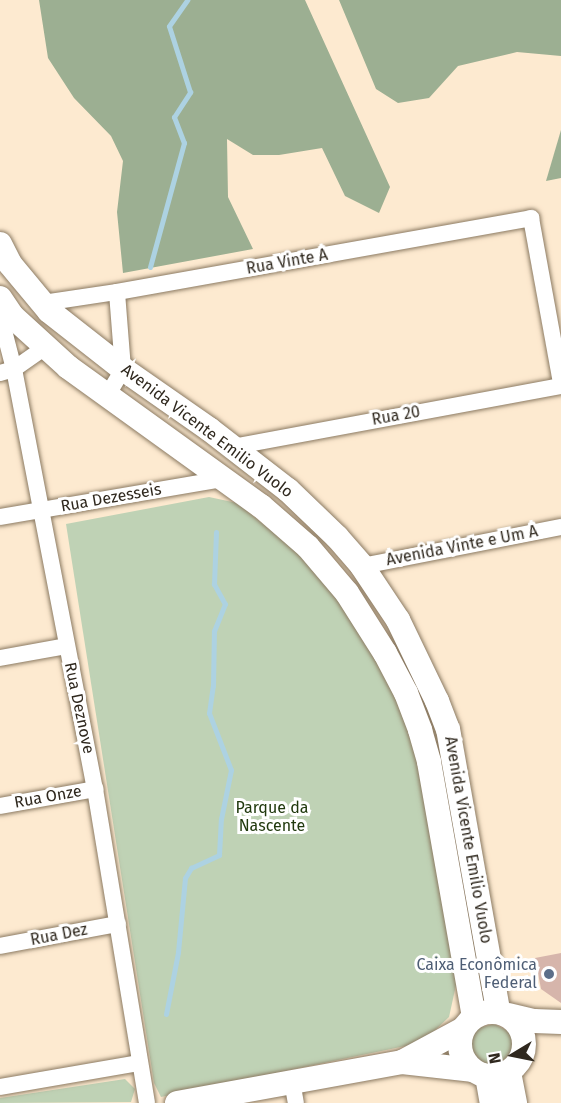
<!DOCTYPE html>
<html>
<head>
<meta charset="utf-8">
<style>
  body { margin:0 }
  #map { position:relative; width:561px; height:1103px; overflow:hidden; background:#fdead0; font-family:"Fira Sans",sans-serif }
  div>[style] { position:absolute }
  .green>* { inset:0; background:#bfd2b5 }
  .forest>* { inset:0; background:#9caf92 }
  .stream>* { height:5px; margin:-2.5px; padding:0 2.5px; transform-origin:2.5px; border-radius:2.5px; background:#add2e2 }
  .building>* { inset:0; background:#d6b5ab }
  .roads { filter:drop-shadow(0 0 2px #8b7a62) drop-shadow(0 0 2px #8b7a62) }
  .street>* { height:16px; margin:-8px; padding:0 8px; transform-origin:8px; border-radius:8px; background:#fff }
  .secondary>* { height:24px; margin:-12px; padding:0 12px; transform-origin:12px; border-radius:12px; background:#fff }
  .secondary>.ring { margin:-12px; padding:0; box-sizing:content-box; background:none; border:24px solid #fff; border-radius:50% }
  .dots>* { width:16px; height:16px; translate:-50% -50%; box-sizing:border-box; border:3px solid #fff; border-radius:50% }
  span { translate:-50% -50%; white-space:nowrap; text-align:center; line-height:1.15; -webkit-text-stroke:6px #fff; paint-order:stroke }
  .street-label { font-size:16px; color:#2f281e }
  .park-label { font-size:16px; color:#20390d }
  .service-label { font-size:16px; color:#4e5e75 }
  .right { translate:-100% -50%; text-align:right }
  .north { position:absolute; left:483px; top:1025px; width:60px; height:60px; -webkit-text-stroke:4px #fff; paint-order:stroke; rotate:260deg; font-size:16px; font-weight:700; line-height:24px; text-align:center; color:#2f281e }
  .north::after { content:''; display:block; margin:auto; width:21px; height:27px; background:#2f281e; clip-path:polygon(50% 0,100% 100%,50% 72%,0 100%) }
</style>
</head>
<body>
<div id="map">
  <div class="green">
    <i style="clip-path:polygon(209px 497px,237px 503px,316px 567px,361px 625px,400px 697px,425px 776px,456px 985px,449px 1017px,430px 1035px,415px 1044px,161px 1097px,154px 1083px,66px 524px)"></i>
    <i style="clip-path:polygon(494px 1024px,510px 1032px,518px 1048px,513px 1064px,501px 1074px,468px 1058px,467px 1050px,467px 1042px,478px 1028px)"></i>
    <i style="clip-path:polygon(125px 1079px,135px 1089px,131px 1102px,0 1103px,0 1098px)"></i>
  </div>
  <div class="forest">
    <i style="clip-path:polygon(39px 0,305px 0,390px 187px,379px 213px,345px 196px,322px 148px,279px 155px,253px 155px,227px 139px,228px 197px,253px 249px,123px 273px,117px 212px,123px 161px,111px 136px,74px 98px,48px 58px)"></i>
    <i style="clip-path:polygon(339px 0,561px 0,561px 56px,517px 52px,458px 66px,429px 98px,398px 103px,376px 89px)"></i>
    <i style="clip-path:polygon(561px 130px,561px 178px,546px 181px)"></i>
  </div>
  <div class="stream">
    <i style="left:150px;top:267px;width:129px;rotate:-74.7deg"></i>
    <i style="left:184px;top:143px;width:28px;rotate:-111deg"></i>
    <i style="left:174px;top:117px;width:30px;rotate:-57deg"></i>
    <i style="left:190px;top:92px;width:69px;rotate:-107.7deg"></i>
    <i style="left:169px;top:26px;width:32px;rotate:-55deg"></i>
    <i style="left:166px;top:1014px;width:63px;rotate:-79deg"></i>
    <i style="left:178px;top:952px;width:74px;rotate:-84.6deg"></i>
    <i style="left:185px;top:878px;width:12px;rotate:-59deg"></i>
    <i style="left:191px;top:868px;width:31px;rotate:-25deg"></i>
    <i style="left:219px;top:855px;width:36px;rotate:-87deg"></i>
    <i style="left:221px;top:819px;width:50px;rotate:-78.5deg"></i>
    <i style="left:231px;top:770px;width:61px;rotate:-111.1deg"></i>
    <i style="left:209px;top:713px;width:27px;rotate:-82deg"></i>
    <i style="left:213px;top:686px;width:55px;rotate:-89deg"></i>
    <i style="left:214px;top:631px;width:29px;rotate:-68deg"></i>
    <i style="left:225px;top:604px;width:23px;rotate:-119deg"></i>
    <i style="left:214px;top:584px;width:52px;rotate:-87.8deg"></i>
  </div>
  <div class="building">
    <i style="clip-path:polygon(561px 953px,561px 1003px,541px 989px,535px 958px)"></i>
  </div>
  <div class="roads">
    <div class="street">
      <i style="left:43px;top:303px;width:75px;rotate:-8.5deg"></i>
      <i style="left:117px;top:292px;width:421px;rotate:-10.1deg"></i>
      <i style="left:531px;top:218px;width:168px;rotate:79.7deg"></i>
      <i style="left:0;top:315px;width:56px;rotate:75.5deg"></i>
      <i style="left:14px;top:369px;width:428px;rotate:79.1deg"></i>
      <i style="left:95px;top:789px;width:318px;rotate:80.6deg"></i>
      <i style="left:0;top:373px;width:15px;rotate:-16deg"></i>
      <i style="left:14px;top:369px;width:37px;rotate:-35deg"></i>
      <i style="left:107px;top:396px;width:31px;rotate:-59deg"></i>
      <i style="left:123px;top:369px;width:77px;rotate:-94.5deg"></i>
      <i style="left:232px;top:447px;width:335px;rotate:-10.5deg"></i>
      <i style="left:0;top:517px;width:226px;rotate:-9.7deg"></i>
      <i style="left:362px;top:566px;width:203px;rotate:-11.1deg"></i>
      <i style="left:0;top:658px;width:67px;rotate:-10.3deg"></i>
      <i style="left:0;top:806px;width:97px;rotate:-10.1deg"></i>
      <i style="left:0;top:946px;width:120px;rotate:-10.6deg"></i>
      <i style="left:292px;top:1081px;width:22px;rotate:80deg"></i>
      <i style="left:0;top:1087px;width:141px;rotate:-9.8deg"></i>
    </div>
    <div class="secondary">
      <i style="left:0;top:244px;width:22px;rotate:63deg"></i>
      <i style="left:10px;top:264px;width:61px;rotate:50.3deg"></i>
      <i style="left:49px;top:311px;width:94px;rotate:38.1deg"></i>
      <i style="left:123px;top:369px;width:105px;rotate:34.9deg"></i>
      <i style="left:209px;top:429px;width:100px;rotate:37.7deg"></i>
      <i style="left:288px;top:490px;width:68px;rotate:43.8deg"></i>
      <i style="left:337px;top:537px;width:38px;rotate:49deg"></i>
      <i style="left:362px;top:566px;width:65px;rotate:56.3deg"></i>
      <i style="left:398px;top:620px;width:90px;rotate:64.3deg"></i>
      <i style="left:437px;top:701px;width:30px;rotate:69deg"></i>
      <i style="left:448px;top:729px;width:286px;rotate:79.9deg"></i>
      <i style="left:0;top:298px;width:22px;rotate:56deg"></i>
      <i style="left:12px;top:316px;width:76px;rotate:42.3deg"></i>
      <i style="left:68px;top:367px;width:238px;rotate:35.8deg"></i>
      <i style="left:261px;top:506px;width:62px;rotate:41.1deg"></i>
      <i style="left:308px;top:547px;width:60px;rotate:49.7deg"></i>
      <i style="left:347px;top:593px;width:71px;rotate:57.7deg"></i>
      <i style="left:385px;top:653px;width:45px;rotate:62.3deg"></i>
      <i style="left:406px;top:693px;width:40px;rotate:69deg"></i>
      <i style="left:420px;top:730px;width:33px;rotate:74deg"></i>
      <i style="left:429px;top:762px;width:258px;rotate:80deg"></i>
      <i class="ring" style="left:460px;top:1012px;width:40px;height:40px"></i>
      <i style="left:508px;top:1015px;width:27px;rotate:13deg"></i>
      <i style="left:534px;top:1021px;width:27px;rotate:2deg"></i>
      <i style="left:402px;top:1062px;width:69px;rotate:-28.4deg"></i>
      <i style="left:509px;top:1072px;width:32px;rotate:79deg"></i>
      <i style="left:487px;top:1076px;width:27px;rotate:80deg"></i>
      <i style="left:177px;top:1103px;width:229px;rotate:-10.3deg"></i>
      <i style="left:402px;top:1062px;width:70px;rotate:6.5deg"></i>
    </div>
  </div>
  <div class="dots">
    <i style="left:549px;top:974px;background:#5c6f8a"></i>
  </div>
  <div class="street-label">
    <span style="left:287px;top:262px;rotate:-10deg">Rua Vinte A</span>
    <span style="left:396px;top:416px;rotate:-10deg">Rua 20</span>
    <span style="left:207px;top:431px;rotate:37deg">Avenida Vicente Emilio Vuolo</span>
    <span style="left:111px;top:498px;rotate:-10deg">Rua Dezesseis</span>
    <span style="left:462px;top:546px;rotate:-11deg">Avenida Vinte e Um A</span>
    <span style="left:79px;top:708px;rotate:78deg">Rua Deznove</span>
    <span style="left:48px;top:797px;rotate:-10deg">Rua Onze</span>
    <span style="left:468px;top:840px;rotate:80deg">Avenida Vicente Emilio Vuolo</span>
    <span style="left:59px;top:935px;rotate:-11deg">Rua Dez</span>
  </div>
  <div class="park-label">
    <span style="left:272px;top:817px">Parque da<br>Nascente</span>
  </div>
  <div class="service-label">
    <span class="right" style="left:537px;top:974px">Caixa Econômica<br>Federal</span>
  </div>
  <div class="north">N</div>
</div>
</body>
</html>
